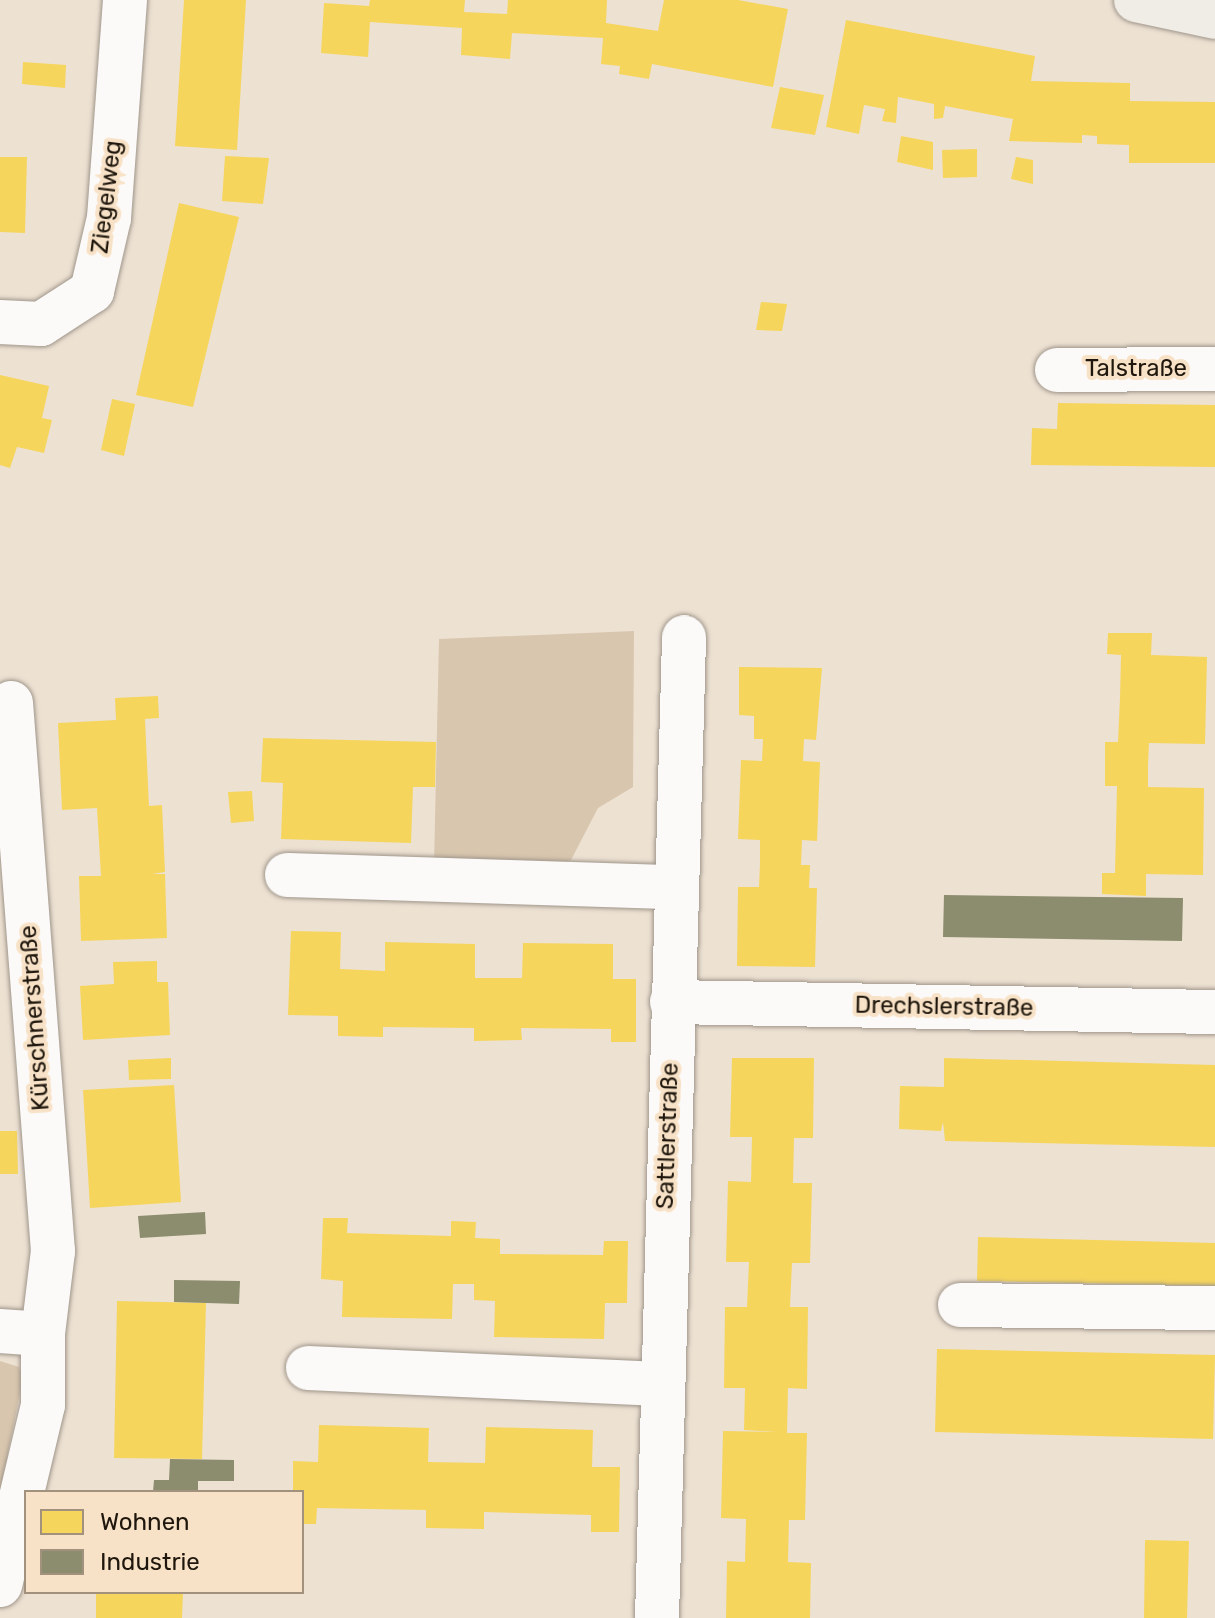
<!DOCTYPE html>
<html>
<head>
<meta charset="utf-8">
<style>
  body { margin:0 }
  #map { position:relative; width:1215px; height:1618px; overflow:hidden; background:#ede1d2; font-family:Rubik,sans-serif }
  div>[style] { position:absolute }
  .green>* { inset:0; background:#d9c6ae }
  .homes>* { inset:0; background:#f6d55c }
  .industry>* { inset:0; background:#8c8c6e }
  .roads { filter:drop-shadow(0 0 2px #9f968b) drop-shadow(0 0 2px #9f968b) }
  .street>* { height:44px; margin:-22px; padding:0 22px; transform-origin:22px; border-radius:22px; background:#fcfaf8 }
  .secondary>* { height:44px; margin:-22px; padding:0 22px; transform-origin:22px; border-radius:22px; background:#f0ece6 }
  span { translate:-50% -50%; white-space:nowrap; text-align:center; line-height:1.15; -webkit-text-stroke:8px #f8e2c7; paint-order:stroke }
  .street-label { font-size:24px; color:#1f170d }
  .legend { position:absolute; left:24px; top:1490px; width:280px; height:104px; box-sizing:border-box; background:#f8e2c7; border:2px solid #a1917d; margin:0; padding:10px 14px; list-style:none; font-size:24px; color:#1f170d }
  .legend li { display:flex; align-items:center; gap:16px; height:40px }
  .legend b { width:40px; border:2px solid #a1917d }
</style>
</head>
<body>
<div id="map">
  <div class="green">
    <i style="clip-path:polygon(634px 631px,633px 787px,598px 808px,571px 860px,550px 869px,434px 865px,439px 639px)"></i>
    <i style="clip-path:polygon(0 1361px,19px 1367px,23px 1378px,0 1492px)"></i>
  </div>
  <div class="homes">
    <i style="clip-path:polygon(184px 0,246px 0,237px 150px,175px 146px)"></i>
    <i style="clip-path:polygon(370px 0,465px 0,464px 12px,507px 14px,508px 0,607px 0,606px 23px,658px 31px,664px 0,738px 0,788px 9px,773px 87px,652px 64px,649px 79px,619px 74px,620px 66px,601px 64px,603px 38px,512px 33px,510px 59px,461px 55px,462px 28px,370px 22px,368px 57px,321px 53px,324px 3px,369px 6px)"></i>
    <i style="clip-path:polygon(846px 20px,1035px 56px,1031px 81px,1130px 83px,1130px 101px,1215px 102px,1215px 163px,1129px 163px,1129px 145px,1097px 144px,1097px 136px,1082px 135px,1082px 143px,1009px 141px,1013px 119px,945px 106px,943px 118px,934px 119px,934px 104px,898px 97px,896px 123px,882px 121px,885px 109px,864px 105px,859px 134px,826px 127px)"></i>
    <i style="clip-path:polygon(23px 62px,66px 65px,65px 88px,22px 84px)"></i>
    <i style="clip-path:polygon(780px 87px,824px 95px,815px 135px,771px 128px)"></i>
    <i style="clip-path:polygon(901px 136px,933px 142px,933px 170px,897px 162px)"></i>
    <i style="clip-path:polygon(977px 149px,977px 177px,943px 178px,942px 150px)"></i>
    <i style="clip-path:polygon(225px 156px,269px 158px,263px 204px,222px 201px)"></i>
    <i style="clip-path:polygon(0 157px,27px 157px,25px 233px,0 232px)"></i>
    <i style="clip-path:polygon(1016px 157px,1033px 160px,1033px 184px,1011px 179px)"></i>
    <i style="clip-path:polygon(179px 203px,239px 217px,193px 407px,136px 395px)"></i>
    <i style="clip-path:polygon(761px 302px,787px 304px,782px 331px,756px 330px)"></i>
    <i style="clip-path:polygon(0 375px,49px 386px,42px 418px,52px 420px,44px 453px,17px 447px,10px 468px,0 465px)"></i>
    <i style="clip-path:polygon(112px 399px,135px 404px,124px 456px,101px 450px)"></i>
    <i style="clip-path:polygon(1058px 403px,1215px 405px,1215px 467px,1031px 465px,1032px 428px,1057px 429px)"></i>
    <i style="clip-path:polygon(1108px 633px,1152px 633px,1151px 655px,1207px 657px,1205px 744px,1149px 743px,1148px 765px,1148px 787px,1204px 788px,1203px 875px,1146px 874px,1146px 896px,1102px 894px,1102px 873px,1115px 873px,1117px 786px,1105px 786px,1105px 742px,1118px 742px,1120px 698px,1121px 655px,1107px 654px)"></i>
    <i style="clip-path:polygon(739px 667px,822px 668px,816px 740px,804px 739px,803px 761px,820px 762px,817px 841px,802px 840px,801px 865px,810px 865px,809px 888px,817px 888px,815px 967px,737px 966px,738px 887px,759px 887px,760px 864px,760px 840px,738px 839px,741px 760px,762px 761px,763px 739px,754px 739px,754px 716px,739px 715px)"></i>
    <i style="clip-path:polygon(158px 696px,159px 718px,145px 719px,149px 806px,162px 805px,165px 872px,152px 874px,165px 874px,167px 938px,81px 941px,79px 876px,101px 876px,97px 808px,62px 810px,58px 723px,116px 720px,115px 698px)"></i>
    <i style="clip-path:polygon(263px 738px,436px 742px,435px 787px,413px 787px,411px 843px,281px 839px,283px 783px,261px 782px)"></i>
    <i style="clip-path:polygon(252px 791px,254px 821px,231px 823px,228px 792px)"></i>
    <i style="clip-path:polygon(291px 931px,341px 932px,340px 969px,385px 971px,385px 942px,475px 944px,475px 978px,522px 978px,523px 943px,613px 944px,613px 979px,636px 979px,636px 1042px,611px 1042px,611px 1029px,521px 1028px,522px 1040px,474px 1041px,474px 1028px,383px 1027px,383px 1037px,338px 1036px,338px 1016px,288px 1015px)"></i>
    <i style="clip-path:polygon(157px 961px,157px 982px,168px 982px,170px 1035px,83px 1040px,80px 986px,114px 984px,113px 962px)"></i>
    <i style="clip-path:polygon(171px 1058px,171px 1079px,129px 1080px,128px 1060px)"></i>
    <i style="clip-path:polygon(732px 1058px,814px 1058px,813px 1138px,794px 1138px,793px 1183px,812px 1183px,810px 1263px,792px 1263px,790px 1307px,808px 1307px,807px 1389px,788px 1388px,787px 1433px,807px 1433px,805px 1520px,789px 1520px,788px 1562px,811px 1563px,810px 1618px,726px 1618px,727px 1561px,745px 1562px,746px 1519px,721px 1518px,723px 1431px,777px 1432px,744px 1430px,745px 1388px,724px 1388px,725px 1307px,747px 1307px,749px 1262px,726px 1262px,728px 1181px,751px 1182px,752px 1137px,730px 1137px)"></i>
    <i style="clip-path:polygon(944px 1058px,1215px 1065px,1215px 1147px,945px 1141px,943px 1122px,941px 1131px,899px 1129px,900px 1086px,944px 1087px)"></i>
    <i style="clip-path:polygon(174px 1085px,181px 1202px,90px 1208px,83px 1090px)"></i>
    <i style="clip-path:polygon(0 1131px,17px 1131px,18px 1174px,0 1174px)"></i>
    <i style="clip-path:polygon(323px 1218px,348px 1218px,347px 1233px,451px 1236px,451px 1221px,476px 1222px,475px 1238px,500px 1239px,500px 1254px,603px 1255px,604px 1241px,628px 1241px,627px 1303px,605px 1303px,604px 1339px,494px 1337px,495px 1301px,474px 1300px,474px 1284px,453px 1284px,452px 1319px,342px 1317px,343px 1281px,321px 1279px)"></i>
    <i style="clip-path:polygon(978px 1237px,1215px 1243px,1215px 1286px,977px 1281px)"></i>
    <i style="clip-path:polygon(117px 1301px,206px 1303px,202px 1459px,114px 1458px)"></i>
    <i style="clip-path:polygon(937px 1349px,1215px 1355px,1213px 1439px,935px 1432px)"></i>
    <i style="clip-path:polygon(319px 1425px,429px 1428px,428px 1462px,485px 1463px,486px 1427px,593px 1430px,592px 1467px,620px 1467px,619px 1532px,591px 1532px,591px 1515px,484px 1512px,484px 1529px,426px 1528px,426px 1510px,317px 1508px,316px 1524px,302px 1524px,302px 1492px,293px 1492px,293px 1461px,318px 1462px)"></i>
    <i style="clip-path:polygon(1145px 1540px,1189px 1541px,1187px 1618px,1144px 1618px)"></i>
    <i style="clip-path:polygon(96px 1592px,183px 1592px,182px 1618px,96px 1618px)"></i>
  </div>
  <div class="industry">
    <i style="clip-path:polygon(944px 895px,1183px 898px,1182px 941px,943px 937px)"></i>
    <i style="clip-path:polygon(205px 1212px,206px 1234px,140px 1238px,138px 1216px)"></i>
    <i style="clip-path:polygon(174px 1280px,240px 1281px,239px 1304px,174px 1302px)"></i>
    <i style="clip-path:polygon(170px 1459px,234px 1460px,234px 1481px,198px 1481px,198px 1492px,153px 1492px,154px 1480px,169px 1480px)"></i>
  </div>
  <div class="roads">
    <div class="street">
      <i style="left:0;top:322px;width:41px;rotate:2.8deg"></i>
      <i style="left:41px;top:324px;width:61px;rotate:-32.9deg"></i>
      <i style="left:92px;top:291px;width:75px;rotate:-76.9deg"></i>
      <i style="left:109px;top:218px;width:219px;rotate:-85.8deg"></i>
      <i style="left:1057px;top:370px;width:158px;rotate:-0.4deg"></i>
      <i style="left:11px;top:703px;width:550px;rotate:85.62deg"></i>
      <i style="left:53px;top:1251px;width:84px;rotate:96.9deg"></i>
      <i style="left:287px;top:875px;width:389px;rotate:1.8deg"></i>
      <i style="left:672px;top:1002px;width:543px;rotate:1.06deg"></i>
      <i style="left:960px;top:1305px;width:255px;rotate:0.7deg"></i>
      <i style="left:0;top:1331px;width:43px;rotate:4deg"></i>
      <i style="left:43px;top:1334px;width:71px;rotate:90deg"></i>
      <i style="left:43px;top:1405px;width:185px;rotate:103.4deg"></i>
      <i style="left:308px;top:1368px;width:352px;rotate:2.6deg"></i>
      <i style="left:657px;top:1618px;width:981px;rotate:-88.42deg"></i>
    </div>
    <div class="secondary">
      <i style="left:1136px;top:0;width:81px;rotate:12.1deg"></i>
    </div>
  </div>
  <div class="street-label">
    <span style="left:107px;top:197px;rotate:-83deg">Ziegelweg</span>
    <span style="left:1136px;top:369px">Talstraße</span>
    <span style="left:944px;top:1007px;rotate:1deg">Drechslerstraße</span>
    <span style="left:35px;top:1018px;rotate:-94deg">Kürschnerstraße</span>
    <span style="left:668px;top:1136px;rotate:-88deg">Sattlerstraße</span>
  </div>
  <ul class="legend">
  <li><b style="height:22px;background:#f6d55c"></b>Wohnen</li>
  <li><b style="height:22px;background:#8c8c6e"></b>Industrie</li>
  </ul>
</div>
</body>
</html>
